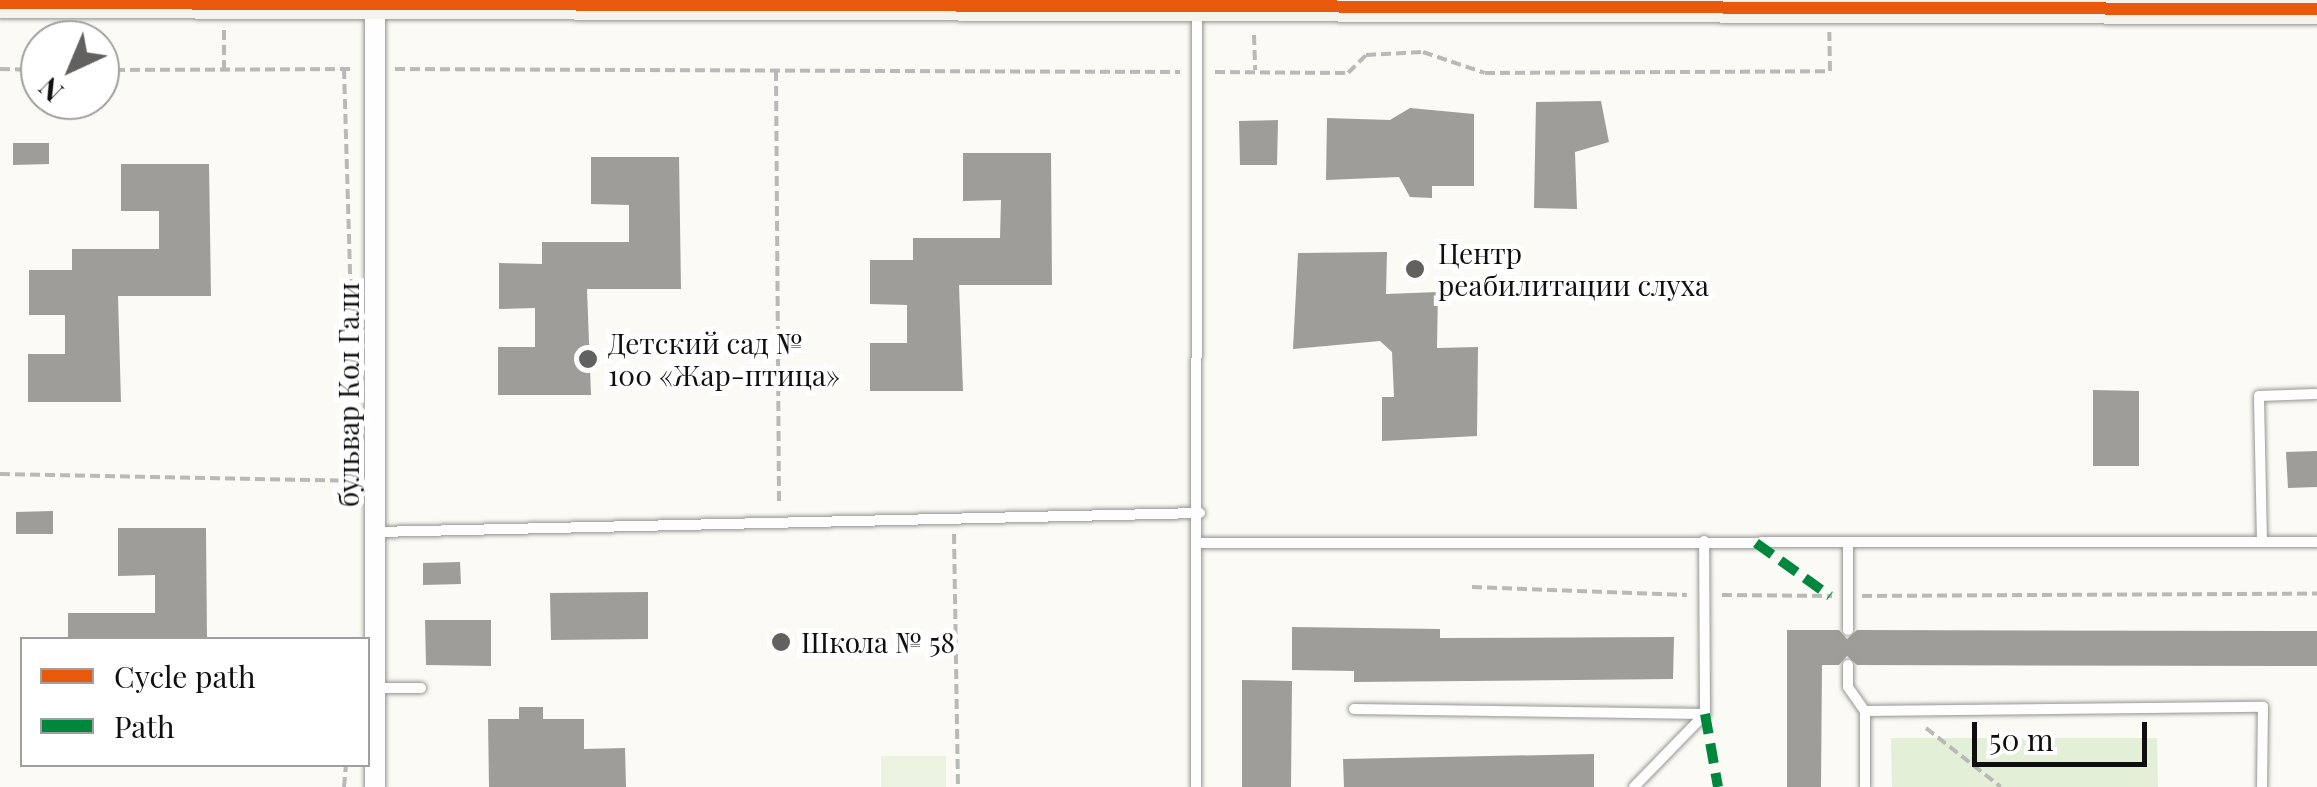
<!DOCTYPE html>
<html>
<head>
<meta charset="utf-8">
<style>
  body { margin:0 }
  #map { position:relative; width:2317px; height:787px; overflow:hidden; background:#fbfaf5; font-family:"Playfair Display",serif }
  div>[style] { position:absolute }
  .green>* { inset:0; background:#e3efd7 }
  .pitch>* { inset:0; background:#ecf3e0 }
  .building>* { inset:0; background:#9f9d9a }
  .path>* { height:4px; margin-top:-2px; transform-origin:0; background:repeating-linear-gradient(90deg,#b9b9b8 0 10px,transparent 0 15px) }
  .roads { filter:drop-shadow(0 0 2px #959593) drop-shadow(0 0 2px #959593) }
  .lane>* { height:10px; margin:-5px; padding:0 5px; transform-origin:5px; border-radius:5px; background:#fefefe }
  .street>* { height:20px; margin:-10px; padding:0 10px; transform-origin:10px; border-radius:10px; background:#fefefe }
  .secondary>* { height:30px; margin:-15px; padding:0 15px; transform-origin:15px; border-radius:15px; background:#f4f4ec }
  .quiet>* { height:10px; margin-top:-5px; transform-origin:0; background:repeating-linear-gradient(90deg,#00873e 0 20px,transparent 0 30px) }
  .cycleway>* { height:12px; margin:-6px; padding:0 6px; transform-origin:6px; border-radius:6px; background:#e8590c }
  .dots>* { width:28px; height:28px; translate:-50% -50%; box-sizing:border-box; border:5px solid #fff; border-radius:50% }
  span { translate:-50% -50%; white-space:nowrap; text-align:center; line-height:1.15; -webkit-text-stroke:10px #fff; paint-order:stroke }
  .poi-label { font-size:28px; color:#0f0f0f }
  .left { translate:0 -50%; text-align:left }
  .street-label { font-size:28px; color:#0f0f0f }
  .legend { position:absolute; left:20px; top:637px; width:350px; height:130px; box-sizing:border-box; background:#fff; border:2px solid #9f9f9f; margin:0; padding:12px 18px; list-style:none; font-size:30px; color:#0f0f0f }
  .legend li { display:flex; align-items:center; gap:20px; height:50px }
  .legend b { width:50px; border:2px solid #9f9f9f }
  .north { position:absolute; left:20px; top:20px; width:100px; height:100px; box-sizing:border-box; background:#fff; border:2px solid #9f9f9f; border-radius:50%; rotate:224deg; font-size:28px; font-weight:700; line-height:40px; text-align:center; color:#0f0f0f }
  .north::after { content:''; display:block; margin:auto; width:35px; height:45px; background:#626160; clip-path:polygon(50% 0,100% 100%,50% 72%,0 100%) }
  .scale { position:absolute; left:1972px; top:722px; width:175px; height:45px; box-sizing:border-box; border:5px solid #0f0f0f; border-top:0; padding-left:12px; font-size:30px; line-height:35px; white-space:nowrap; color:#0f0f0f; -webkit-text-stroke:8px #fff; paint-order:stroke }
</style>
</head>
<body>
<div id="map">
  <div class="green">
    <i style="clip-path:polygon(1891px 738px,2157px 738px,2158px 787px,1892px 787px)"></i>
  </div>
  <div class="pitch">
    <i style="clip-path:polygon(881px 756px,946px 756px,946px 787px,881px 787px)"></i>
  </div>
  <div class="building">
    <i style="clip-path:polygon(1601px 101px,1609px 142px,1575px 152px,1577px 209px,1534px 208px,1536px 102px)"></i>
    <i style="clip-path:polygon(1410px 108px,1474px 114px,1474px 186px,1432px 186px,1432px 198px,1410px 197px,1399px 177px,1326px 180px,1327px 118px,1390px 120px)"></i>
    <i style="clip-path:polygon(1278px 120px,1277px 165px,1240px 165px,1239px 121px)"></i>
    <i style="clip-path:polygon(13px 143px,49px 143px,49px 164px,13px 165px)"></i>
    <i style="clip-path:polygon(963px 153px,1051px 153px,1052px 285px,959px 285px,963px 391px,870px 391px,870px 343px,907px 343px,907px 305px,870px 304px,870px 260px,913px 260px,913px 238px,1000px 238px,1001px 200px,963px 201px)"></i>
    <i style="clip-path:polygon(591px 157px,679px 157px,681px 289px,587px 289px,591px 395px,498px 395px,498px 347px,535px 347px,535px 308px,499px 309px,499px 263px,542px 264px,542px 242px,629px 242px,629px 205px,591px 204px)"></i>
    <i style="clip-path:polygon(121px 164px,209px 164px,211px 296px,118px 296px,121px 402px,28px 402px,28px 354px,65px 354px,65px 315px,29px 315px,29px 270px,72px 270px,72px 249px,159px 249px,159px 211px,121px 211px)"></i>
    <i style="clip-path:polygon(1387px 252px,1386px 294px,1438px 292px,1437px 348px,1478px 347px,1477px 436px,1382px 441px,1382px 397px,1394px 397px,1392px 352px,1380px 341px,1293px 349px,1298px 253px)"></i>
    <i style="clip-path:polygon(2093px 390px,2139px 391px,2139px 466px,2093px 466px)"></i>
    <i style="clip-path:polygon(2317px 451px,2317px 487px,2288px 488px,2286px 452px)"></i>
    <i style="clip-path:polygon(53px 511px,53px 534px,16px 534px,16px 512px)"></i>
    <i style="clip-path:polygon(118px 528px,206px 528px,207px 640px,68px 640px,68px 613px,155px 613px,155px 575px,118px 576px)"></i>
    <i style="clip-path:polygon(460px 562px,461px 584px,423px 585px,423px 563px)"></i>
    <i style="clip-path:polygon(648px 592px,648px 639px,551px 640px,550px 593px)"></i>
    <i style="clip-path:polygon(425px 620px,491px 620px,491px 666px,426px 665px)"></i>
    <i style="clip-path:polygon(1292px 627px,1440px 629px,1440px 638px,1674px 637px,1673px 679px,1354px 682px,1354px 671px,1292px 670px)"></i>
    <i style="clip-path:polygon(1787px 630px,1839px 630px,1847px 639px,1857px 630px,2317px 631px,2317px 666px,1857px 665px,1847px 656px,1839px 665px,1822px 665px,1821px 787px,1787px 787px)"></i>
    <i style="clip-path:polygon(1242px 680px,1292px 681px,1291px 787px,1242px 787px)"></i>
    <i style="clip-path:polygon(519px 707px,543px 707px,543px 719px,584px 719px,584px 749px,625px 748px,626px 787px,489px 787px,488px 719px,519px 719px)"></i>
    <i style="clip-path:polygon(1594px 754px,1594px 787px,1344px 787px,1343px 759px)"></i>
  </div>
  <div class="path">
    <i style="left:1254px;top:35px;width:35px;rotate:88deg"></i>
    <i style="left:0;top:69px;width:40px;rotate:1.4deg"></i>
    <i style="left:344px;top:69px;width:230px;rotate:88.3deg"></i>
    <i style="left:395px;top:69px;width:785px;rotate:0.22deg"></i>
    <i style="left:100px;top:70px;width:255px;rotate:-0.2deg"></i>
    <i style="left:224px;top:70px;width:41px;rotate:-90deg"></i>
    <i style="left:776px;top:71px;width:435px;rotate:89.6deg"></i>
    <i style="left:1215px;top:72px;width:133px;rotate:0.4deg"></i>
    <i style="left:1348px;top:73px;width:25px;rotate:-45deg"></i>
    <i style="left:1366px;top:55px;width:57px;rotate:-3deg"></i>
    <i style="left:1423px;top:52px;width:65px;rotate:18.7deg"></i>
    <i style="left:1485px;top:73px;width:345px;rotate:-0.3deg"></i>
    <i style="left:1830px;top:71px;width:39px;rotate:-91deg"></i>
    <i style="left:0;top:474px;width:355px;rotate:1.1deg"></i>
    <i style="left:954px;top:534px;width:253px;rotate:89.1deg"></i>
    <i style="left:1472px;top:587px;width:215px;rotate:2.1deg"></i>
    <i style="left:1722px;top:595px;width:110px;rotate:0.5deg"></i>
    <i style="left:1862px;top:596px;width:455px;rotate:-0.3deg"></i>
    <i style="left:1926px;top:728px;width:95px;rotate:38.2deg"></i>
    <i style="left:344px;top:787px;width:23px;rotate:-85deg"></i>
  </div>
  <div class="roads">
    <div class="lane">
      <i style="left:376px;top:532px;width:824px;rotate:-1.32deg"></i>
      <i style="left:2262px;top:542px;width:146px;rotate:-91.2deg"></i>
      <i style="left:2259px;top:396px;width:56px;rotate:-2deg"></i>
      <i style="left:1198px;top:543px;width:1119px;rotate:-0.05deg"></i>
      <i style="left:1848px;top:544px;width:86px;rotate:90deg"></i>
      <i style="left:1848px;top:665px;width:22px;rotate:90deg"></i>
      <i style="left:1848px;top:687px;width:29px;rotate:55deg"></i>
      <i style="left:376px;top:688px;width:45px"></i>
      <i style="left:1354px;top:709px;width:351px;rotate:0.8deg"></i>
      <i style="left:1196px;top:787px;width:779px;rotate:-89.93deg"></i>
      <i style="left:1634px;top:787px;width:102px;rotate:-45.8deg"></i>
      <i style="left:1705px;top:714px;width:173px;rotate:-90.3deg"></i>
      <i style="left:1865px;top:787px;width:76px;rotate:-90deg"></i>
      <i style="left:1865px;top:711px;width:398px;rotate:-0.6deg"></i>
      <i style="left:2263px;top:707px;width:80px;rotate:90.7deg"></i>
    </div>
    <div class="street">
      <i style="left:375px;top:3px;width:784px;rotate:90deg"></i>
    </div>
    <div class="secondary">
      <i style="left:0;top:3px;width:2317px;rotate:0.15deg"></i>
    </div>
  </div>
  <div class="quiet">
    <i style="left:1756px;top:543px;width:91px;rotate:35.6deg"></i>
    <i style="left:1705px;top:714px;width:74px;rotate:79.9deg"></i>
  </div>
  <div class="cycleway">
    <i style="left:0;top:3px;width:2317px;rotate:0.15deg"></i>
  </div>
  <div class="dots">
    <i style="left:1415px;top:269px;background:#626160"></i>
    <i style="left:588px;top:359px;background:#626160"></i>
    <i style="left:781px;top:642px;background:#626160"></i>
  </div>
  <div class="poi-label">
    <span class="left" style="left:1438px;top:269px">Центр<br>реабилитации слуха</span>
    <span class="left" style="left:608px;top:359px">Детский сад №<br>100 «Жар-птица»</span>
    <span class="left" style="left:801px;top:642px">Школа № 58</span>
  </div>
  <div class="street-label">
    <span style="left:348px;top:395px;rotate:-90deg">бульвар Кол Гали</span>
  </div>
  <ul class="legend">
  <li><b style="height:12px;background:#e8590c"></b>Cycle path</li>
  <li><b style="height:12px;background:#00873e"></b>Path</li>
  </ul>
  <div class="north">N</div>
  <div class="scale">50 m</div>
</div>
</body>
</html>
